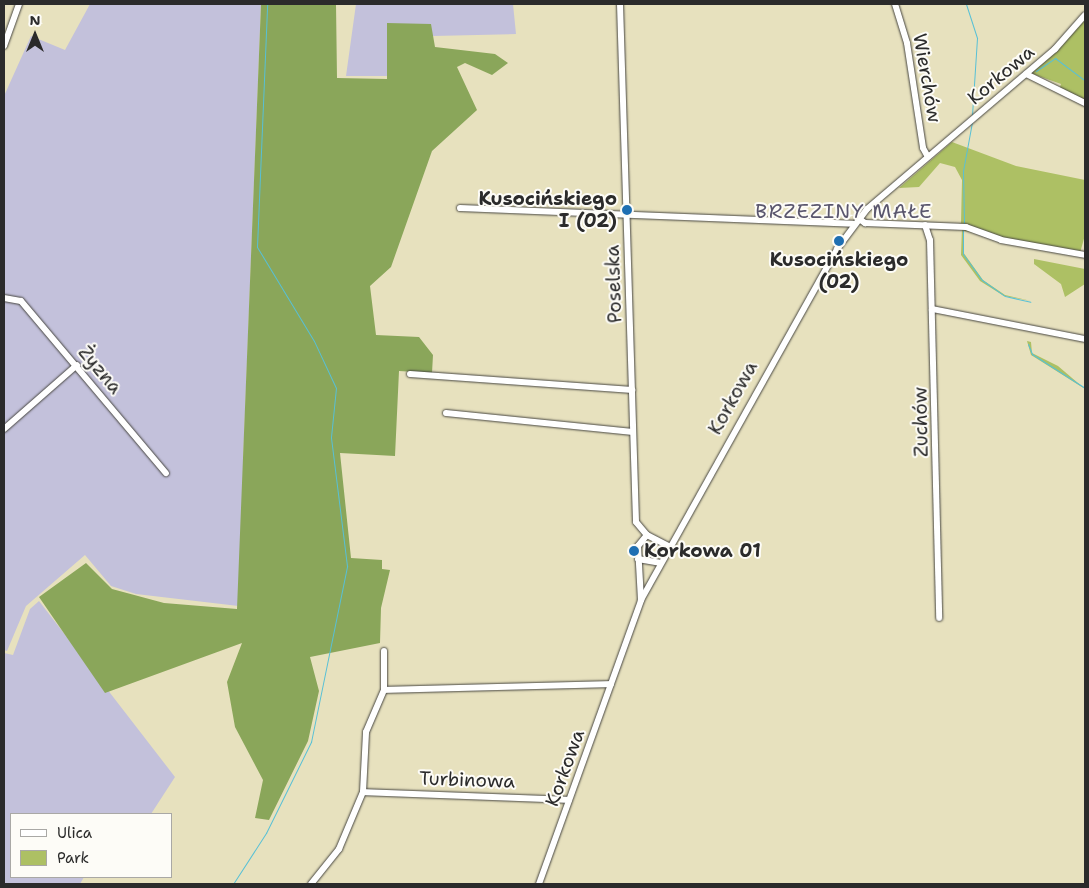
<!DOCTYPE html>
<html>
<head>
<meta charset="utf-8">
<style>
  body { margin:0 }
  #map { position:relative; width:1089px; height:888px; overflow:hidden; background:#e7e1be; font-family:"Shantell Sans",sans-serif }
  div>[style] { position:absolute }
  .industrial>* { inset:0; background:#c3c1db }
  .green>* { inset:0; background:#adc064 }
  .forest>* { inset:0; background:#8aa65a }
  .stream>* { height:1px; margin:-0.5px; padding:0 0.5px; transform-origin:0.5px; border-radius:0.5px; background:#58c0d6 }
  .roads { filter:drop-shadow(0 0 1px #474641) drop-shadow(0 0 1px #474641) }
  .minor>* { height:6px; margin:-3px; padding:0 3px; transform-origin:3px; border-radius:3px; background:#fff }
  .dots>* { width:14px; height:14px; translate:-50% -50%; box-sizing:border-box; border:2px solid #fdfcf7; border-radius:50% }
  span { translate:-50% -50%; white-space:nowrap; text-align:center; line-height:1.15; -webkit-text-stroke:4px #fdfcf7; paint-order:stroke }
  .street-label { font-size:19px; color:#2b2b2b }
  .poi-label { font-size:19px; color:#2b2b2b; font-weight:700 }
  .right { translate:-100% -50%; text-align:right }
  .left { translate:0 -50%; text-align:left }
  .neighbourhood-label { font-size:20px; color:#5a566d; letter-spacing:1px }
  .frame { position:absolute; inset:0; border:5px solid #2b2b2b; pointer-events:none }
  .legend { position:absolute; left:10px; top:813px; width:162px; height:65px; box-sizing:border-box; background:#fdfcf7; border:1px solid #a9a8a5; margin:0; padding:6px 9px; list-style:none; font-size:15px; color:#2b2b2b }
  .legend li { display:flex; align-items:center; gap:10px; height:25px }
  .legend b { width:25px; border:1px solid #a9a8a5 }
  .north { position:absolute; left:10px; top:10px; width:50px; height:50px; -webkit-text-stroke:4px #fdfcf7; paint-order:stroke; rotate:0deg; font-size:14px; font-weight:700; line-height:20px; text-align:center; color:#2b2b2b }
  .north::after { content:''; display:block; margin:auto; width:18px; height:22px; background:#2b2b2b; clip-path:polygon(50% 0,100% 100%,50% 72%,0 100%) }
</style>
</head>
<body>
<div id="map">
  <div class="industrial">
    <i style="clip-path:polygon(90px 4px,261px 4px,243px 463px,247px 607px,136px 594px,111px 586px,85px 555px,26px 606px,7px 651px,4px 650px,4px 96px,31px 36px,65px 50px)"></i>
    <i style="clip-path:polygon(356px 4px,513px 4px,516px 34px,389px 37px,390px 76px,346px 76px)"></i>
    <i style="clip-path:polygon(39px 601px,175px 777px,151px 814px,11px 814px,11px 877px,84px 877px,80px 884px,4px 884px,4px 653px,13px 655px,30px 609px)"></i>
  </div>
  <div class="green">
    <i style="clip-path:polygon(1085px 20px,1085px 101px,1059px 90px,1061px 84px,1030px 73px)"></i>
    <i style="clip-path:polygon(952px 142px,1016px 166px,1085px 180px,1085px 235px,1080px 253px,1002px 239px,958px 224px,961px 223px,962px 180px,955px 167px,940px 163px,919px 187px,899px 188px)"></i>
    <i style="clip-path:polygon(962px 228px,976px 233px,964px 231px,963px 252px,983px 280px,1005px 295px,1031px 301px,1004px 296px,980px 281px,961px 255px)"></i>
    <i style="clip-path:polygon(1034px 259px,1085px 269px,1085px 284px,1065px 297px,1061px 284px,1034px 264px)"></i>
    <i style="clip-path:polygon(1027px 341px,1031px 342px,1032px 353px,1058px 366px,1085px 389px,1031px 355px)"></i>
  </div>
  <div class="forest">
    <i style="clip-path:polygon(261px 4px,336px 4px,337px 78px,387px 79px,387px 23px,431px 24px,435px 47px,495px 54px,508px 63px,492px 75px,465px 63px,457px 67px,477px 110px,432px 151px,391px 267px,370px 286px,376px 335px,419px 337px,433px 355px,432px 373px,399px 371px,395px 456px,340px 453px,351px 558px,382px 560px,382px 569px,390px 570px,381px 608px,380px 643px,310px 657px,319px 691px,308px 741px,269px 820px,255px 818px,263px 780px,235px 727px,227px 682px,242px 643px,105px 693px,39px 597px,86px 563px,112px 589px,164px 603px,237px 609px)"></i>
  </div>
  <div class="stream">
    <i style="left:966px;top:4px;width:36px;rotate:72deg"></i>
    <i style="left:977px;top:38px;width:78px;rotate:93.7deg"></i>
    <i style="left:1036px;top:71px;width:23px;rotate:-34deg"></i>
    <i style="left:1055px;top:58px;width:38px;rotate:37deg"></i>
    <i style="left:964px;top:223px;width:52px;rotate:-91.1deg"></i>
    <i style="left:963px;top:171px;width:50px;rotate:-79.6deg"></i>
    <i style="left:963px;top:230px;width:24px;rotate:90deg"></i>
    <i style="left:963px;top:254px;width:32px;rotate:54deg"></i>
    <i style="left:982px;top:280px;width:28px;rotate:35deg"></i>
    <i style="left:1005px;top:296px;width:26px;rotate:13deg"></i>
    <i style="left:1028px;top:344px;width:11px;rotate:68deg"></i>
    <i style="left:1032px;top:354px;width:63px;rotate:32.7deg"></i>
    <i style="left:233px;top:884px;width:61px;rotate:-57.1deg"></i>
    <i style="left:266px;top:833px;width:102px;rotate:-63.7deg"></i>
    <i style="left:311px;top:742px;width:180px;rotate:-78.4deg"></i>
    <i style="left:347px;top:566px;width:130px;rotate:-97.1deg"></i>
    <i style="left:331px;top:437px;width:49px;rotate:-84.2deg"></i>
    <i style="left:336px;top:388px;width:52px;rotate:-115.1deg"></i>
    <i style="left:314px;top:341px;width:110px;rotate:-121.2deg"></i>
    <i style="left:257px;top:247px;width:243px;rotate:-87.6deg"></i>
  </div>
  <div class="roads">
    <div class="minor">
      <i style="left:620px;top:4px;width:518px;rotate:88.23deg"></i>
      <i style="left:636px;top:522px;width:17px;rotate:50deg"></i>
      <i style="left:647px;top:535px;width:25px;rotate:27deg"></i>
      <i style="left:895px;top:4px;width:41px;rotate:72.9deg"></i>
      <i style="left:907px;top:43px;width:106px;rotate:81.3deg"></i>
      <i style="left:923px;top:148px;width:10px;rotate:61deg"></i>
      <i style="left:4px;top:46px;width:45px;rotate:-70.3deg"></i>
      <i style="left:1026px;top:74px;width:66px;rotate:26.2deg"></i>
      <i style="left:460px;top:208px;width:393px;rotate:2.3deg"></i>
      <i style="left:858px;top:218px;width:9px;rotate:36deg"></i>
      <i style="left:865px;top:223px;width:101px;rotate:2.3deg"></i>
      <i style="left:966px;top:227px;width:37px;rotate:20deg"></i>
      <i style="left:1001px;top:240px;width:85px;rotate:10.1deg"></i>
      <i style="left:925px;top:225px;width:16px;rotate:72deg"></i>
      <i style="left:930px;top:240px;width:378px;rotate:88.6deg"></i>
      <i style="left:4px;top:298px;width:17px;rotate:10deg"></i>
      <i style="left:21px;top:301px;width:225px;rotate:49.9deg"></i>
      <i style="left:932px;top:309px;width:156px;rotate:11.1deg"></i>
      <i style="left:410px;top:374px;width:223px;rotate:4.1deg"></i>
      <i style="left:446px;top:413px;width:188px;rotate:5.8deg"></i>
      <i style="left:4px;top:429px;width:97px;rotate:-41.2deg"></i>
      <i style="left:638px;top:559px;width:22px;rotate:10deg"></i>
      <i style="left:641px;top:600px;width:54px;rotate:-93.2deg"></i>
      <i style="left:638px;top:546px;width:14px;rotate:-51deg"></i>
      <i style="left:384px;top:690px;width:227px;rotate:-1.5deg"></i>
      <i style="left:363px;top:792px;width:206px;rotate:2.2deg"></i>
      <i style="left:311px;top:884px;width:45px;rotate:-51.3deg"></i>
      <i style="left:339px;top:849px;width:62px;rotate:-67.2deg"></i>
      <i style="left:363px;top:792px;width:60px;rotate:-87.1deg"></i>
      <i style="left:366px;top:732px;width:46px;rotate:-66.8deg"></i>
      <i style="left:384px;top:690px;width:39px;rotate:-90deg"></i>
      <i style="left:539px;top:884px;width:302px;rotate:-70.2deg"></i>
      <i style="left:641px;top:600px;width:402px;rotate:-60.8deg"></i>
      <i style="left:837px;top:249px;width:50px;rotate:-53.1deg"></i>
      <i style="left:867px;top:209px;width:247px;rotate:-40.4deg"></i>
      <i style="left:1055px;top:49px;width:45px;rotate:-48.6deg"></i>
    </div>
  </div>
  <div class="dots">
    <i style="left:627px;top:210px;background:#1f6fb2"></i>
    <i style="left:839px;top:241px;background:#1f6fb2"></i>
    <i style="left:634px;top:551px;background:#1f6fb2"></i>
  </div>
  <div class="street-label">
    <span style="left:1001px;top:75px;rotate:-40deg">Korkowa</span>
    <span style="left:927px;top:78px;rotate:80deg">Wierchów</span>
    <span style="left:614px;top:284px;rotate:-92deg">Poselska</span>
    <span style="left:100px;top:370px;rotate:50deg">Żyzna</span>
    <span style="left:733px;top:398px;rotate:-61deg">Korkowa</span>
    <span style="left:921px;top:422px;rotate:-91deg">Zuchów</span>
    <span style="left:565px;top:768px;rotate:-70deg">Korkowa</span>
    <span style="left:467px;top:780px;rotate:2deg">Turbinowa</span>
  </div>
  <div class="poi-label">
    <span class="right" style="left:617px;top:210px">Kusocińskiego<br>I (02)</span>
    <span style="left:839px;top:271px">Kusocińskiego<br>(02)</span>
    <span class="left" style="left:644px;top:551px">Korkowa 01</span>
  </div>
  <div class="neighbourhood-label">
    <span style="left:844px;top:211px">BRZEZINY MAŁE</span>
  </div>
  <div class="frame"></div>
  <ul class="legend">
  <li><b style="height:6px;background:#fff"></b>Ulica</li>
  <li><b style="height:14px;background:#adc064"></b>Park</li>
  </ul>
  <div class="north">N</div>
</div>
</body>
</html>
